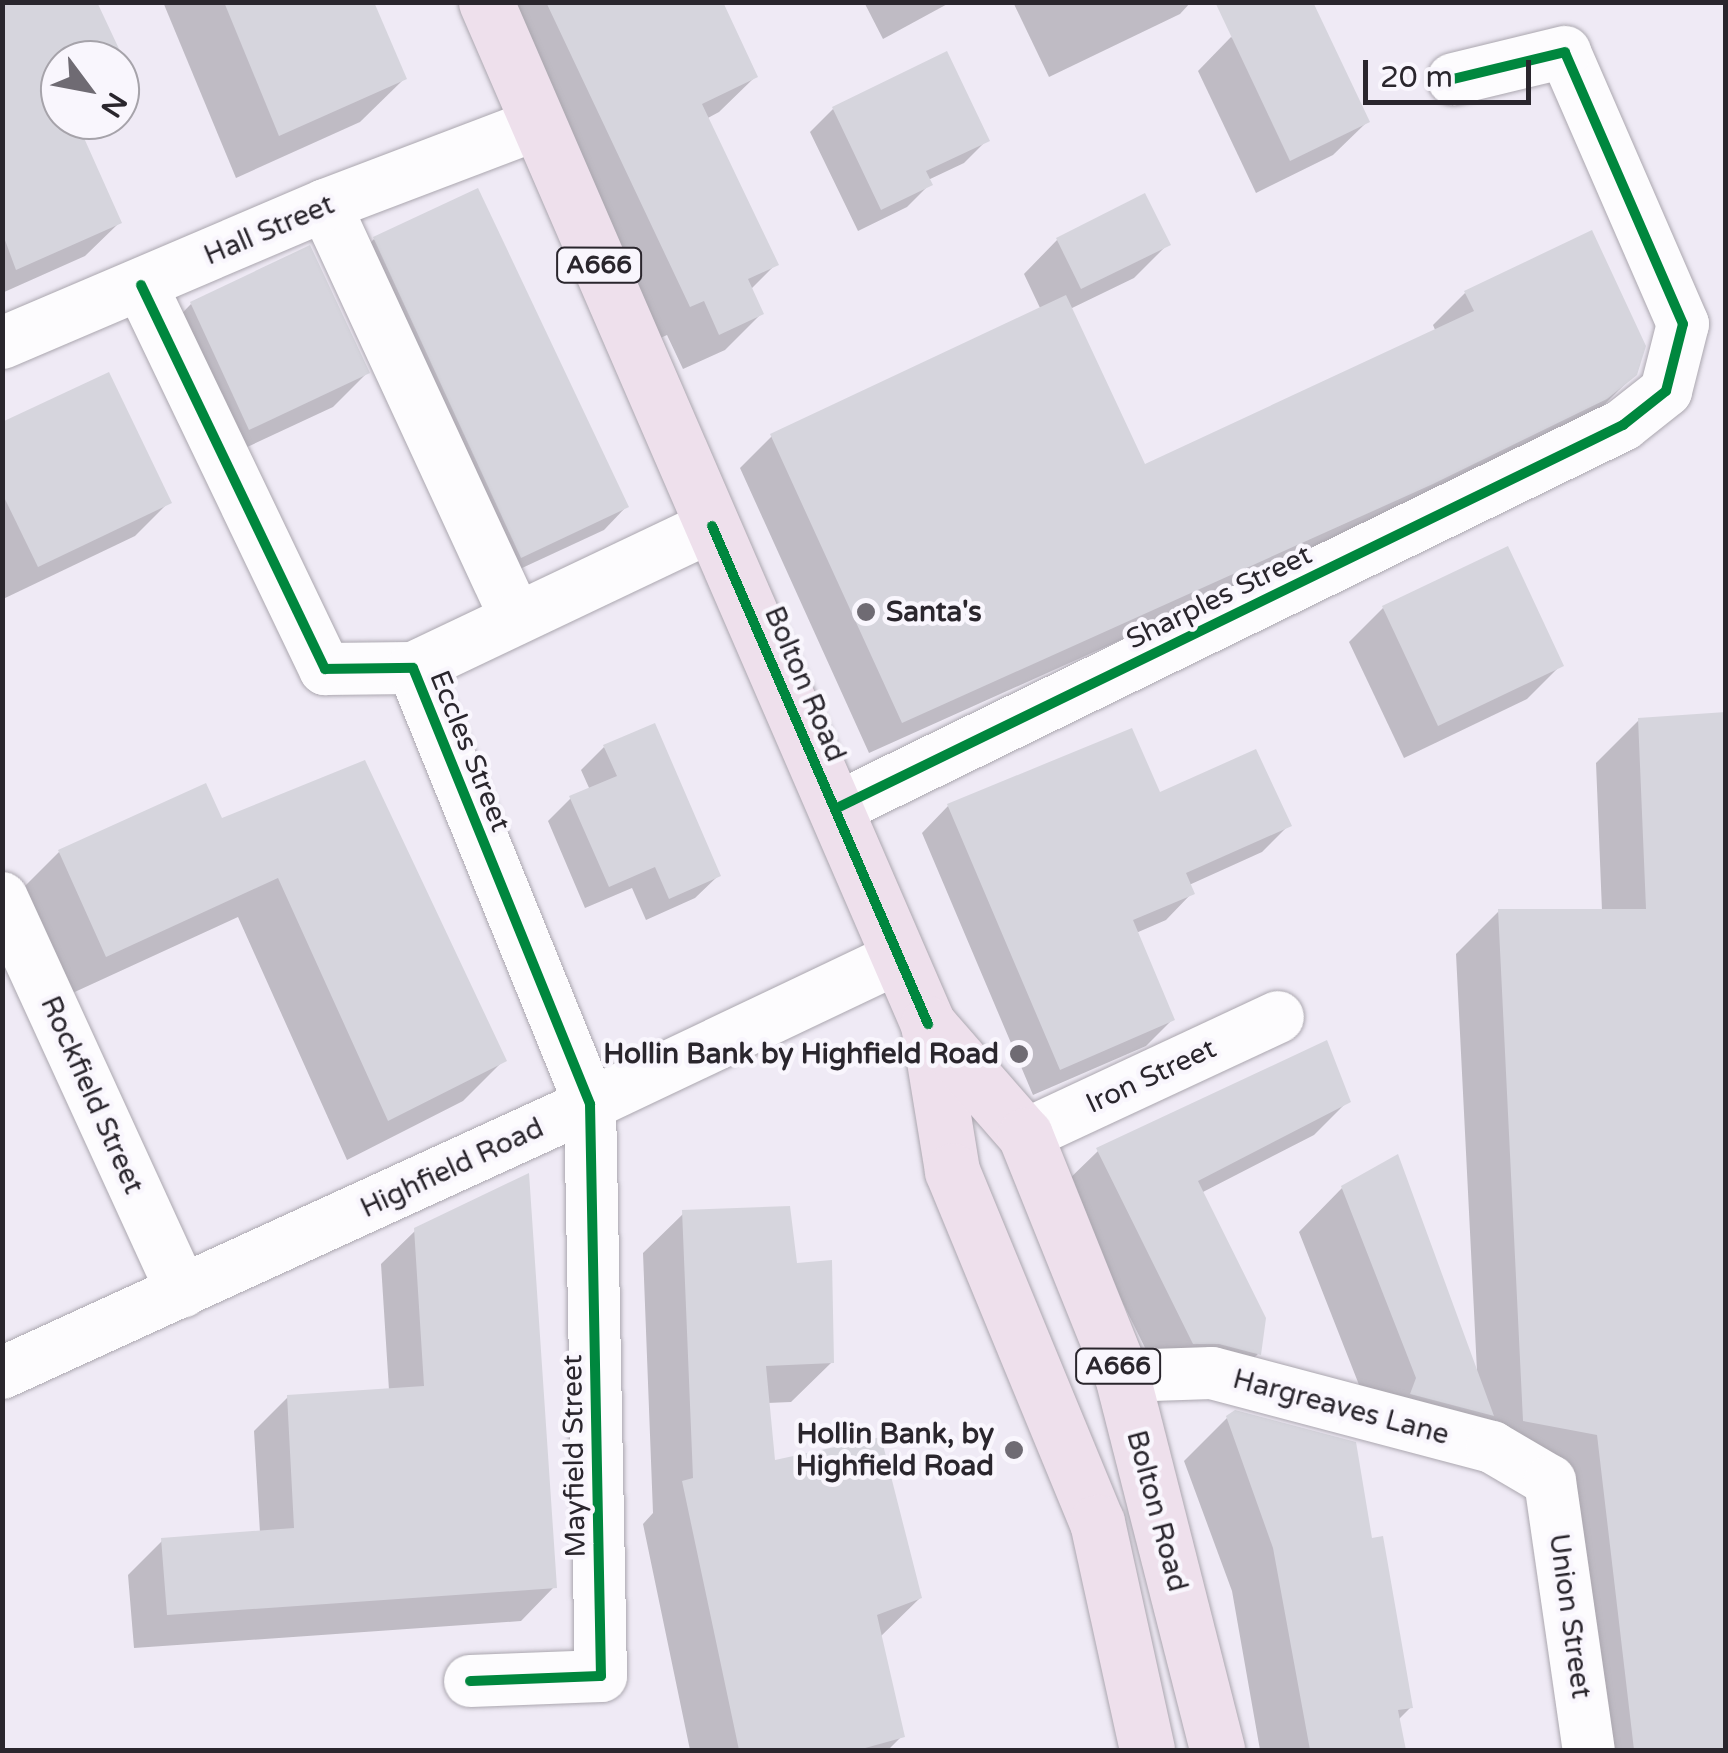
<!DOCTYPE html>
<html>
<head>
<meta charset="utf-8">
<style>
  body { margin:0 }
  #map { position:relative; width:1728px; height:1753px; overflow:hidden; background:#efeaf5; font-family:"Varela Round",sans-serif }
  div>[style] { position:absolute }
  .shadow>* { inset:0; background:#0003 }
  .building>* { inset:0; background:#d6d5dd }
  .roads { filter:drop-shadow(0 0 2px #aba7af) drop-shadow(0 0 2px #aba7af) }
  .minor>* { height:52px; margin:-26px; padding:0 26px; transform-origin:26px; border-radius:26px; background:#fdfcfe }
  .highway>* { height:55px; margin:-27.5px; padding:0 27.5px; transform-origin:27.5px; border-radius:27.5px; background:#eee0ec }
  .cycleway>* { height:10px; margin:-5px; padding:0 5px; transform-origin:5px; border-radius:5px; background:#00873e }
  .dots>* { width:28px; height:28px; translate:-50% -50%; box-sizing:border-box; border:5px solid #f9f6fd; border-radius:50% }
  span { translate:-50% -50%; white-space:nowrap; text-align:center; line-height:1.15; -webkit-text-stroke:9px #f9f6fd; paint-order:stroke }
  .shield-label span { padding:2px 8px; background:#f9f6fd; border:2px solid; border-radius:8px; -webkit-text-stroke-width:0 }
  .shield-label { font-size:25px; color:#2a262d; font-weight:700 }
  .street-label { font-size:28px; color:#2a262d }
  .poi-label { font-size:28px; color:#2a262d; font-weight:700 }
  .left { translate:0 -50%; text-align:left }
  .right { translate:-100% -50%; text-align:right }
  .frame { position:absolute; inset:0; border:5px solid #2a262d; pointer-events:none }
  .north { position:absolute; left:40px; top:40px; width:100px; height:100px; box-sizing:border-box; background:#f9f6fd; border:2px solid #a6a3aa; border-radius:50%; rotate:122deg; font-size:28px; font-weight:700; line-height:40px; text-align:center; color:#2a262d }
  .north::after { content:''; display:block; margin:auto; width:35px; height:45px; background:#6f6b73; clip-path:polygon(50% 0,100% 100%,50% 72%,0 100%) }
  .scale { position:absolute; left:1363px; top:60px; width:168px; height:45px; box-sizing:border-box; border:5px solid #2a262d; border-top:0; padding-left:12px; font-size:30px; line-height:35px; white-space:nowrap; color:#2a262d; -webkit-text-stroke:8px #f9f6fd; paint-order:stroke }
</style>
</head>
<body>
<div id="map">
  <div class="shadow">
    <i style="clip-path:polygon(2px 2px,117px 51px,108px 60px,60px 60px,60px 120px,74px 120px,119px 223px,85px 256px,2px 293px)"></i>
    <i style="clip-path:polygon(163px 2px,371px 2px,404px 79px,360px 122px,236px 178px)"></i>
    <i style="clip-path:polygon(493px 2px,720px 2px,755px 77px,719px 112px,706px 119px,776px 264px,750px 290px,761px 314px,725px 350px,683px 369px,667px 335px,654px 341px)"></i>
    <i style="clip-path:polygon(864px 2px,951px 2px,883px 39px)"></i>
    <i style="clip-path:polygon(1013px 2px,1191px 2px,1180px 14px,1049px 77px)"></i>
    <i style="clip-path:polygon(1231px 37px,1367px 122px,1333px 155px,1256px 193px,1198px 71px)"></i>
    <i style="clip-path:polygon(833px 109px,987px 140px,964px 163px,928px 180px,930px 184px,907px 207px,858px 231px,810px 132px)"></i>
    <i style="clip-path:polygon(374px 239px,626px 507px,604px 530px,498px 579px,352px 262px)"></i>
    <i style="clip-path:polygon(1057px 240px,1168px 244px,1134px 278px,1070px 309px,1144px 467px,1436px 332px,1433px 325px,1465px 293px,1635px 374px,1602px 407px,1399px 515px,869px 753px,740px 468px,772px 436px,1041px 310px,1024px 274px)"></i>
    <i style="clip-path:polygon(191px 304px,367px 373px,333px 407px,215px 462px,158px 338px)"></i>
    <i style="clip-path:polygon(2px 425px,169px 502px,135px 536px,3px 599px)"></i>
    <i style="clip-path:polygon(1383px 608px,1561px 665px,1527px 699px,1404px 758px,1349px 642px)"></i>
    <i style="clip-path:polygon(1726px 714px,1726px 1750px,1587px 1750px,1555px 1477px,1374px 1423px,1299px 1232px,1342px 1188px,1477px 1371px,1456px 954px,1499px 911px,1602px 911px,1596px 763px,1639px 720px)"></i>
    <i style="clip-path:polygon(604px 747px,718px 876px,695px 898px,646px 920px,632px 888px,585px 908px,548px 821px,571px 798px,590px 790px,581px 770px)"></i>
    <i style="clip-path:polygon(948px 806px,1289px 825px,1262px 852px,1189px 885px,1192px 893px,1166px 920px,1136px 933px,1172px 1020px,1146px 1046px,1033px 1095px,922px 833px)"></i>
    <i style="clip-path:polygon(220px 822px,504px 1060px,463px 1101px,347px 1160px,238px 917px,66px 996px,19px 892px,59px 852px)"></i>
    <i style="clip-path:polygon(1348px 1101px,1314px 1135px,1201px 1193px,1258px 1354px,1224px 1387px,1159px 1376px,1064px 1184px,1098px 1151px)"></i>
    <i style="clip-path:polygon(684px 1213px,795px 1266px,832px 1362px,791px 1402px,767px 1403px,773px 1463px,920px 1598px,879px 1638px,902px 1736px,888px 1750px,690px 1750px,643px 1524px,653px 1513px,643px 1253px)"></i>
    <i style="clip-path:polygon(416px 1230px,554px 1587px,521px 1621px,134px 1648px,128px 1575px,162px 1541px,260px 1533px,254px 1431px,288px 1397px,389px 1390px,381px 1264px)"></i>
    <i style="clip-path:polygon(1227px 1418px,1370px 1541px,1411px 1707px,1398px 1720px,1403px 1750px,1260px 1750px,1232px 1591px,1184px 1461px)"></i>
  </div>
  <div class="building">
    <i style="clip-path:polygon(2px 2px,97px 2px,120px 51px,99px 60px,60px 60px,57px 77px,60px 120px,76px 120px,122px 223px,16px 270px,2px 232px)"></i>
    <i style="clip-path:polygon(224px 2px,374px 2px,407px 79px,279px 136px)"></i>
    <i style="clip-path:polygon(546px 2px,723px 2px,758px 77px,702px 104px,779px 265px,748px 279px,764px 314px,719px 335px,704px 301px,690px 307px)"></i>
    <i style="clip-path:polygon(1215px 2px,1313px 2px,1370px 122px,1290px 161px)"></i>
    <i style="clip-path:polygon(947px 51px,990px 141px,926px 171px,933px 185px,881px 210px,832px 107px)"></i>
    <i style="clip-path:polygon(478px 188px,629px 507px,521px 558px,373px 237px)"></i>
    <i style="clip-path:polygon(1145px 193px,1171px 245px,1081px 289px,1056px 238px)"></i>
    <i style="clip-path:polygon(1592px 230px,1646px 346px,1637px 375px,1607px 399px,1433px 484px,902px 723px,770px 434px,1066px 295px,1145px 464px,1474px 311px,1464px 291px)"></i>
    <i style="clip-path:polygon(310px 245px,370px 373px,249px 430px,190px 302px)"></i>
    <i style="clip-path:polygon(109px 372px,172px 503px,38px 567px,2px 493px,2px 422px)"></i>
    <i style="clip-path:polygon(1508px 546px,1564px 666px,1438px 726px,1382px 606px)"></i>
    <i style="clip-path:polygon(1726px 712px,1726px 1750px,1634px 1750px,1597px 1435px,1523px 1421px,1498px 909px,1646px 909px,1638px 718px)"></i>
    <i style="clip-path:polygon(655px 723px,721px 876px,669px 899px,655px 867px,609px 887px,569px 796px,617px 776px,603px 745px)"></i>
    <i style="clip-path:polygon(1132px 728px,1160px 792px,1256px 749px,1292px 826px,1186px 873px,1195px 894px,1133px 920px,1175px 1020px,1060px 1070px,947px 804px)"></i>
    <i style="clip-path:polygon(365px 760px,507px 1061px,388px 1121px,278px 878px,106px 957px,58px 850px,206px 783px,222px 818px)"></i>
    <i style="clip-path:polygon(1327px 1040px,1351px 1102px,1198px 1181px,1266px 1318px,1261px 1355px,1219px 1344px,1193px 1344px,1096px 1148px)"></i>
    <i style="clip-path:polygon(1398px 1154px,1494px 1416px,1410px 1394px,1416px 1378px,1341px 1186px)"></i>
    <i style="clip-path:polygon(529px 1173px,557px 1588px,167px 1615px,161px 1538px,294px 1528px,287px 1395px,424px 1386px,414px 1228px)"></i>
    <i style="clip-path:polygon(790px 1206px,797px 1263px,832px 1260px,834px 1363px,766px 1366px,775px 1460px,881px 1437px,922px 1598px,877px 1615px,905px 1737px,858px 1750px,739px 1750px,682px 1481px,693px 1478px,682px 1210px)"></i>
    <i style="clip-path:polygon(1235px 1410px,1356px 1442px,1372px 1538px,1383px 1536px,1413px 1708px,1398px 1710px,1406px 1750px,1310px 1750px,1273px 1548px,1226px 1416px)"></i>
  </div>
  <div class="roads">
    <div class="minor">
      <i style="left:325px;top:205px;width:454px;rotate:65.2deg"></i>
      <i style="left:141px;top:285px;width:426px;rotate:64.4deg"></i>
      <i style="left:325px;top:669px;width:88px;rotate:-0.7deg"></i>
      <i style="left:413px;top:668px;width:471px;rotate:67.9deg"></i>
      <i style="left:590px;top:1104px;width:572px;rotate:88.9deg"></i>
      <i style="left:601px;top:1676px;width:131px;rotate:177.8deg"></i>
      <i style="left:2px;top:343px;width:351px;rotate:-23.1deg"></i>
      <i style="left:325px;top:205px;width:228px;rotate:-20.8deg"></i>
      <i style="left:413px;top:668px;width:331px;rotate:-25.4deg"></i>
      <i style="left:835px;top:809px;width:877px;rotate:-25.98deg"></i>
      <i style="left:1623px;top:425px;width:55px;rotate:-38.3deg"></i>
      <i style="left:1666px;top:391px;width:69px;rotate:-75.8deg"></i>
      <i style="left:1683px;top:324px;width:296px;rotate:-113.5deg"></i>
      <i style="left:1565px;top:52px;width:115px;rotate:166.4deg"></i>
      <i style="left:2px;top:898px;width:433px;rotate:65.4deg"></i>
      <i style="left:1025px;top:1135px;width:279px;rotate:-25deg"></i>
      <i style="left:2px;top:1373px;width:647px;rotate:-24.58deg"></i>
      <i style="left:590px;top:1104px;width:342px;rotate:-25.4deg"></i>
      <i style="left:1122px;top:1376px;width:90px;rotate:-1.9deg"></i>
      <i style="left:1212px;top:1373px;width:290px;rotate:14.8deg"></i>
      <i style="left:1492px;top:1447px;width:67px;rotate:30.4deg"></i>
      <i style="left:1550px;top:1481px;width:272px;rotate:81.8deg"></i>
    </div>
    <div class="highway">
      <i style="left:486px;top:2px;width:1113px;rotate:66.61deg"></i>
      <i style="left:928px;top:1024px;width:149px;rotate:80.7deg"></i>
      <i style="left:952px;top:1171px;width:380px;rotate:67.6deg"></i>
      <i style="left:1097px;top:1522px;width:233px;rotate:77.6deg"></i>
      <i style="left:928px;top:1024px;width:147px;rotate:48.9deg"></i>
      <i style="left:1025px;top:1135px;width:260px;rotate:68.1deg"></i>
      <i style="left:1122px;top:1376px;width:386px;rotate:75.7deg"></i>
    </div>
  </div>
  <div class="cycleway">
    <i style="left:141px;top:285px;width:426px;rotate:64.4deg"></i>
    <i style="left:325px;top:669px;width:88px;rotate:-0.7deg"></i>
    <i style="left:413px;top:668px;width:471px;rotate:67.9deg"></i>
    <i style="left:590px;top:1104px;width:572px;rotate:88.9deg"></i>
    <i style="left:601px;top:1676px;width:131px;rotate:177.8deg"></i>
    <i style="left:712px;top:526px;width:543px;rotate:66.55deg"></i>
    <i style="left:835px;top:809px;width:877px;rotate:-25.98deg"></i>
    <i style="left:1623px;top:425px;width:55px;rotate:-38.3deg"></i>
    <i style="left:1666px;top:391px;width:69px;rotate:-75.8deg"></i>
    <i style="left:1683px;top:324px;width:296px;rotate:-113.5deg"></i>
    <i style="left:1565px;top:52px;width:115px;rotate:166.4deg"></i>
  </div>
  <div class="dots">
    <i style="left:866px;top:612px;background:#6f6b73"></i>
    <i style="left:1019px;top:1054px;background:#6f6b73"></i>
    <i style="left:1014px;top:1450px;background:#6f6b73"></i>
  </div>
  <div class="shield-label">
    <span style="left:599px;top:265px">A666</span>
    <span style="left:1118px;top:1366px">A666</span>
  </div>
  <div class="street-label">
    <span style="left:269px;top:230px;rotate:-23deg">Hall Street</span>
    <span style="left:1219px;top:597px;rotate:-26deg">Sharples Street</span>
    <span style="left:805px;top:684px;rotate:67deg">Bolton Road</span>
    <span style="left:470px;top:751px;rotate:68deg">Eccles Street</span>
    <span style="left:1151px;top:1076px;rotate:-25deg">Iron Street</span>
    <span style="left:92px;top:1095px;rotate:66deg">Rockfield Street</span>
    <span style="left:452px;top:1168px;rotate:-25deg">Highfield Road</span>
    <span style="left:1341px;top:1407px;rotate:15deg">Hargreaves Lane</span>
    <span style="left:574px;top:1456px;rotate:-91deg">Mayfield Street</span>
    <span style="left:1157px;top:1511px;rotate:75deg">Bolton Road</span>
    <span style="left:1570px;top:1616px;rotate:82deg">Union Street</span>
  </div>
  <div class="poi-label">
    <span class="left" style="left:886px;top:612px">Santa's</span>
    <span class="right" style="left:999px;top:1054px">Hollin Bank by Highfield Road</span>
    <span class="right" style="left:994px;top:1450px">Hollin Bank, by<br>Highfield Road</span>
  </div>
  <div class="frame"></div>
  <div class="north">N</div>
  <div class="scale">20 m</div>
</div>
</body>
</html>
